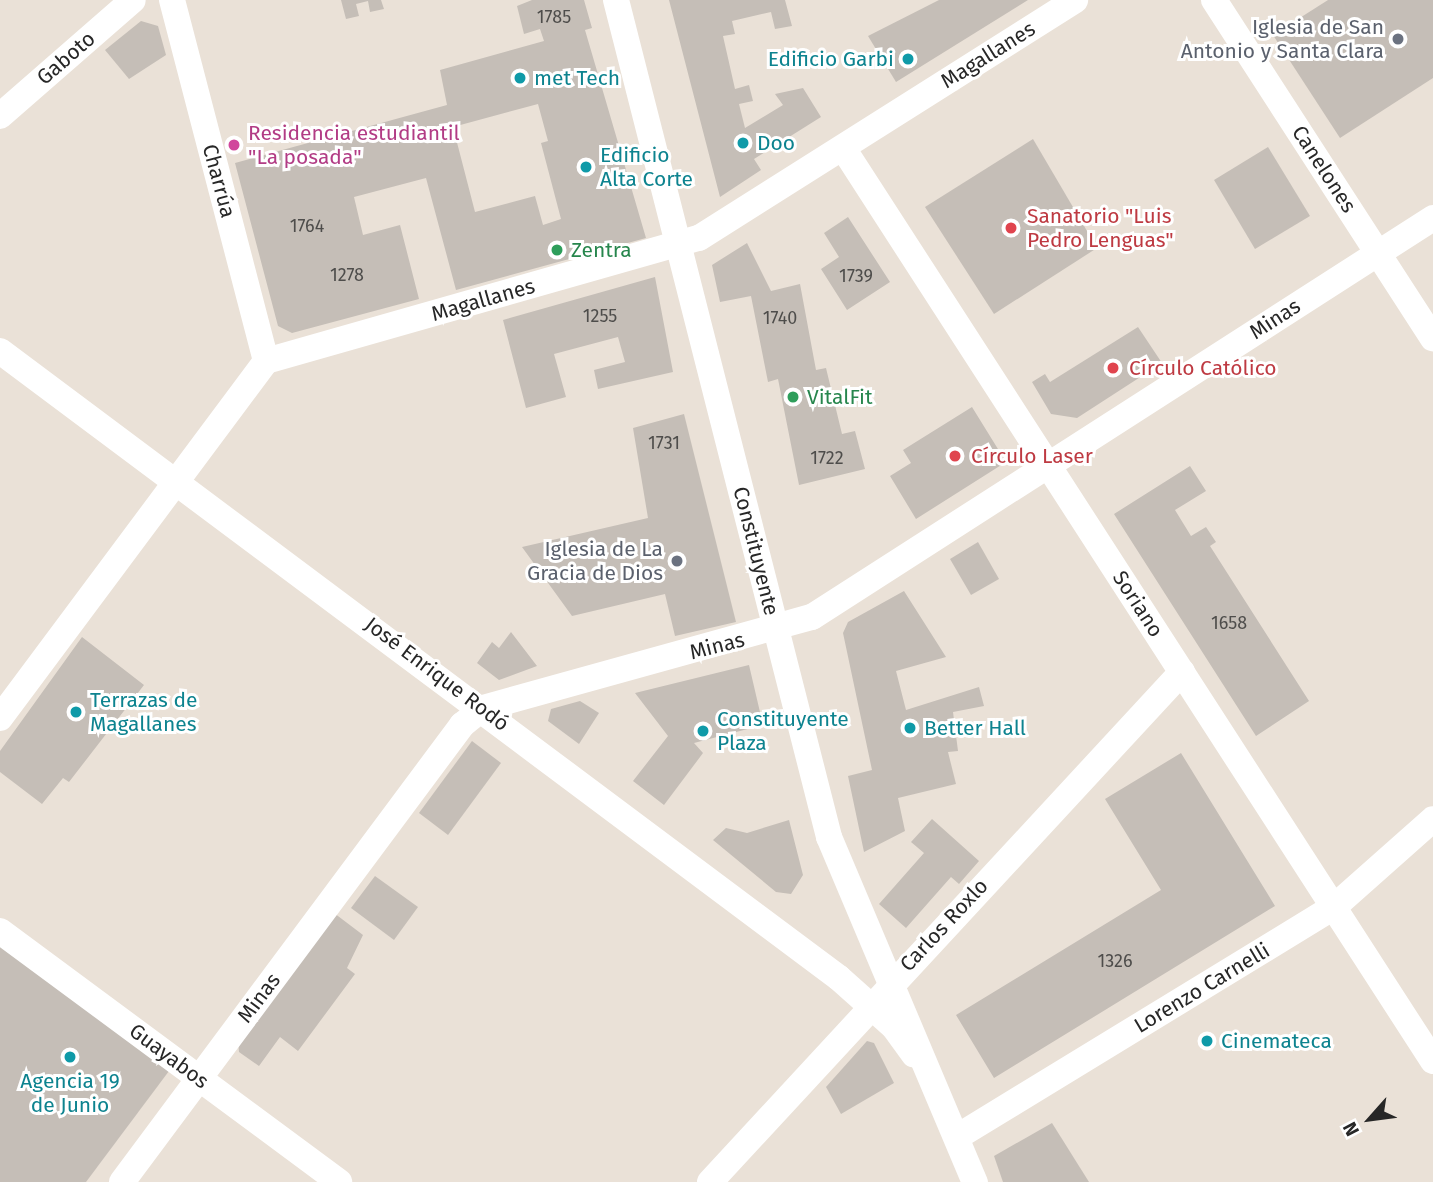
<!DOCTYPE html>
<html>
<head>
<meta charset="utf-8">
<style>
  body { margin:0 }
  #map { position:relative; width:1433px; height:1182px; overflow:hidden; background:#eae1d7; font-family:"Fira Sans",sans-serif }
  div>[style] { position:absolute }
  .building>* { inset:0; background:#c5beb7 }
  .minor>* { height:26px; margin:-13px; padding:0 13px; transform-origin:13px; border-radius:13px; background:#fff }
  .dots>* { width:19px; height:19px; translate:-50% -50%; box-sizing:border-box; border:4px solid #fff; border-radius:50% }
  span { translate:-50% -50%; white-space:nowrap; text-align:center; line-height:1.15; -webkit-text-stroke:6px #fff; paint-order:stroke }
  .number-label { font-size:18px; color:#4e4d4b }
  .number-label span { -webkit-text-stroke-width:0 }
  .worship-label { font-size:21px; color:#5b616d }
  .right { translate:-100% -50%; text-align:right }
  .street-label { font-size:21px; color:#272727 }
  .culture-label { font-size:21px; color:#0d838f }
  .left { translate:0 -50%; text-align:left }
  .hotel-label { font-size:21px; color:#b23c85 }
  .health-label { font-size:21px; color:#be3a42 }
  .leisure-label { font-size:21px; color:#27864d }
  .north { position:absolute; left:1335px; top:1084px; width:70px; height:70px; -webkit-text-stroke:5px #fff; paint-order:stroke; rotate:242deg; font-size:19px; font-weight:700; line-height:28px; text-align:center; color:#272727 }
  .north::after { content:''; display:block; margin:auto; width:24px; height:32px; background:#272727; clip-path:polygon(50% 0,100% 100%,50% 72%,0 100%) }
</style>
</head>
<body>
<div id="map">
  <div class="building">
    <i style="clip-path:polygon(341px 0,381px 0,384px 9px,370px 12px,368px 1px,356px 4px,359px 16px,346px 19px)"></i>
    <i style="clip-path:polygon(evenodd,532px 0,584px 0,592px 28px,585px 30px,646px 238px,456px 290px,426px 178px,354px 197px,363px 235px,400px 225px,419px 299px,292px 333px,278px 326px,235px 163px,447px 105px,440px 70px,544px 41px,540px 29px,524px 34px,517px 6px,532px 0,538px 104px,548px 141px,541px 143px,561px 219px,543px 225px,535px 196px,475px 212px,453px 127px,538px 104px)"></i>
    <i style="clip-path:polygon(669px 0,785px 0,792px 26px,775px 29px,771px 12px,732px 21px,735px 34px,723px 36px,735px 89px,749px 85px,753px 101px,739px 104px,745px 128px,783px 105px,775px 94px,803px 88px,821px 117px,754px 159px,761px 170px,720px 197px)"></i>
    <i style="clip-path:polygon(939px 0,1028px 0,896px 82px,868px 36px)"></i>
    <i style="clip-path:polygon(1328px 0,1433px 0,1433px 78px,1340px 138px,1273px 35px)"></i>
    <i style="clip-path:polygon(141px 21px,158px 26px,166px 55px,129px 79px,105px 50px)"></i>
    <i style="clip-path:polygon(1033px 139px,1097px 248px,994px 314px,925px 207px)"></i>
    <i style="clip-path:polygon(1268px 147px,1310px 216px,1255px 249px,1214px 180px)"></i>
    <i style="clip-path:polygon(848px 217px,890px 282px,847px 310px,821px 269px,839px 257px,824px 233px)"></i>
    <i style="clip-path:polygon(747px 243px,771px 291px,800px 284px,816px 370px,826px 368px,842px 434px,855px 431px,865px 469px,799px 485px,778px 379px,768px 382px,751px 296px,720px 302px,712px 265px)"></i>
    <i style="clip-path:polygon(655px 277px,673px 372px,598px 389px,594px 370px,625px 362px,618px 337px,554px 354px,566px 397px,526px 408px,503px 320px)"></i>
    <i style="clip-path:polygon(1138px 327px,1162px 363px,1077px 418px,1051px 414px,1032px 382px,1045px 374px,1050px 382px)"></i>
    <i style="clip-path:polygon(972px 407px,1006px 462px,916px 519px,890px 476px,911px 463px,903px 450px)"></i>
    <i style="clip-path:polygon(684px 414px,736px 622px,675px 636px,665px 594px,572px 616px,522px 547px,648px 518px,633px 428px)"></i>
    <i style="clip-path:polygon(1190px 466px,1206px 491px,1175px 510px,1191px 536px,1206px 527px,1216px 542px,1210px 546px,1309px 701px,1256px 736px,1114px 514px)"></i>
    <i style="clip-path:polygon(978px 542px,999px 579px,971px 595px,950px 559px)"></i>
    <i style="clip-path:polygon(904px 591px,946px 657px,896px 671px,906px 710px,979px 687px,984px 706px,953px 712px,958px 751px,948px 752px,956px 784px,898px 798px,905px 831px,864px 852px,848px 776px,872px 770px,843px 633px,848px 622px)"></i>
    <i style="clip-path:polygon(511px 632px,537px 666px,499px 680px,477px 663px,492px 642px,499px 648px)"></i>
    <i style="clip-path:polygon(82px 637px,144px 685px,69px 782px,63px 778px,42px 804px,0 772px,0 751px)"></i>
    <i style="clip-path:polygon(749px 665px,763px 725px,694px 743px,703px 753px,664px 805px,633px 781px,668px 736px,635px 693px)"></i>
    <i style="clip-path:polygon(580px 701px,599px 713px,579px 744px,548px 721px,551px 709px)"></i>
    <i style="clip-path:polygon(472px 741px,501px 763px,448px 835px,419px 813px)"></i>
    <i style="clip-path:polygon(1181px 753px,1275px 906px,994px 1078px,956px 1015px,1161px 890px,1105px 799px)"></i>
    <i style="clip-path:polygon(932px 819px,979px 861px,959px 884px,951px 877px,906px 928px,879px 904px,924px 853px,911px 842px)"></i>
    <i style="clip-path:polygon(789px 820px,803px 875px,791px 894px,776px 892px,713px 840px,726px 828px,747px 833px)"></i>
    <i style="clip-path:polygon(375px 876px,418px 907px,394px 940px,351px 908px)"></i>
    <i style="clip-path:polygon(334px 913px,363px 935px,347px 968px,355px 974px,298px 1051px,280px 1037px,259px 1066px,239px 1052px,238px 1041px)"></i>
    <i style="clip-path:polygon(0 944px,169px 1071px,86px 1182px,0 1182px)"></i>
    <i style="clip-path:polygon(867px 1041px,874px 1043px,894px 1083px,841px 1114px,826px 1087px)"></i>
    <i style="clip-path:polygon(1052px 1123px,1089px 1182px,1003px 1182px,994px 1156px)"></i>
  </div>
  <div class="minor">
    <i style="left:172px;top:0;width:373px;rotate:75.4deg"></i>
    <i style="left:616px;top:0;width:864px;rotate:75.72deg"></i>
    <i style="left:829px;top:837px;width:375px;rotate:67.1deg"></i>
    <i style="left:1214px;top:0;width:403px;rotate:57.1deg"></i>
    <i style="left:0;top:116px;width:176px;rotate:-41.1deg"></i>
    <i style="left:843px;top:148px;width:1087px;rotate:57.13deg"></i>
    <i style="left:0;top:351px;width:1047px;rotate:36.77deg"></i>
    <i style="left:839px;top:978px;width:74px;rotate:41.7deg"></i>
    <i style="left:894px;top:1027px;width:34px;rotate:54deg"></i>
    <i style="left:0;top:718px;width:445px;rotate:-53.3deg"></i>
    <i style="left:266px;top:361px;width:450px;rotate:-15.9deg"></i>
    <i style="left:699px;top:238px;width:445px;rotate:-32.3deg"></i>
    <i style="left:0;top:931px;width:422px;rotate:36.5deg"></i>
    <i style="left:957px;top:1137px;width:442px;rotate:-31.4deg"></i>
    <i style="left:1334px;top:907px;width:132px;rotate:-41.6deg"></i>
    <i style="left:122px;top:1182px;width:570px;rotate:-53.35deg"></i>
    <i style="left:462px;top:725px;width:27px;rotate:-39deg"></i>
    <i style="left:483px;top:708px;width:341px;rotate:-15.5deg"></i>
    <i style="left:812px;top:617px;width:738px;rotate:-32.72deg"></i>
    <i style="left:710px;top:1182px;width:695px;rotate:-47.22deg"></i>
  </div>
  <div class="dots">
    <i style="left:1398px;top:39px;background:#6b7280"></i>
    <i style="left:908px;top:59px;background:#0f9aa8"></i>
    <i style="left:520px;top:78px;background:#0f9aa8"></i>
    <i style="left:743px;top:143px;background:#0f9aa8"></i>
    <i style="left:234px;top:145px;background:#d1479c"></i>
    <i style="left:586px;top:167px;background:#0f9aa8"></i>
    <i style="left:1011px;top:228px;background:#e0444e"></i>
    <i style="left:557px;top:250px;background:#2e9e5b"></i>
    <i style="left:1113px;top:368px;background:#e0444e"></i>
    <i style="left:793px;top:397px;background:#2e9e5b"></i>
    <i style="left:955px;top:456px;background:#e0444e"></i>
    <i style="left:677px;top:561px;background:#6b7280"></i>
    <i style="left:76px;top:712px;background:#0f9aa8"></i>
    <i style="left:910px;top:728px;background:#0f9aa8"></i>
    <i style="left:703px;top:731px;background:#0f9aa8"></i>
    <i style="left:1207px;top:1041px;background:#0f9aa8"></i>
    <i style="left:70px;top:1057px;background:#0f9aa8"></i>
  </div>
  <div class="number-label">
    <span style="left:554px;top:17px">1785</span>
    <span style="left:307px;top:226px">1764</span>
    <span style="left:347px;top:275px">1278</span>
    <span style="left:856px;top:276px">1739</span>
    <span style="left:600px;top:316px">1255</span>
    <span style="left:780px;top:318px">1740</span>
    <span style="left:664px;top:443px">1731</span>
    <span style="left:827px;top:458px">1722</span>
    <span style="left:1229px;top:623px">1658</span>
    <span style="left:1115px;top:961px">1326</span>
  </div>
  <div class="worship-label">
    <span class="right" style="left:1384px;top:39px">Iglesia de San<br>Antonio y Santa Clara</span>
    <span class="right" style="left:663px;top:561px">Iglesia de La<br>Gracia de Dios</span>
  </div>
  <div class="street-label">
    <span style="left:988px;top:55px;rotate:-32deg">Magallanes</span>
    <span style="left:66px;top:58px;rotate:-41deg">Gaboto</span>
    <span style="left:1324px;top:169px;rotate:57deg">Canelones</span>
    <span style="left:219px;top:181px;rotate:75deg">Charrúa</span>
    <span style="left:483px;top:300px;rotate:-16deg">Magallanes</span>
    <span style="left:1275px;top:319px;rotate:-33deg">Minas</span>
    <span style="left:756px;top:551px;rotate:76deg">Constituyente</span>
    <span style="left:1138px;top:604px;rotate:57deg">Soriano</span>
    <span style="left:717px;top:646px;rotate:-14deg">Minas</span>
    <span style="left:437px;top:674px;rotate:37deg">José Enrique Rodó</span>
    <span style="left:944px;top:925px;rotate:-47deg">Carlos Roxlo</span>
    <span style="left:1202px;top:988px;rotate:-31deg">Lorenzo Carnelli</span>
    <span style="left:259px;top:998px;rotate:-53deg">Minas</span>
    <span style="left:169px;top:1056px;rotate:37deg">Guayabos</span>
  </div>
  <div class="culture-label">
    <span class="right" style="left:894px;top:59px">Edificio Garbi</span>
    <span class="left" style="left:534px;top:78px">met Tech</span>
    <span class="left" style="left:757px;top:143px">Doo</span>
    <span class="left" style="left:600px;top:167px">Edificio<br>Alta Corte</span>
    <span class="left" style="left:90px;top:712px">Terrazas de<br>Magallanes</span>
    <span class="left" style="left:717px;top:731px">Constituyente<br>Plaza</span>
    <span class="left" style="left:924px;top:728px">Better Hall</span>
    <span class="left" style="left:1221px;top:1041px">Cinemateca</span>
    <span style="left:70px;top:1093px">Agencia 19<br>de Junio</span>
  </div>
  <div class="hotel-label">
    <span class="left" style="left:248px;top:145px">Residencia estudiantil<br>"La posada"</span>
  </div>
  <div class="health-label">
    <span class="left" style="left:1027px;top:228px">Sanatorio "Luis<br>Pedro Lenguas"</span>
    <span class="left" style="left:1129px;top:368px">Círculo Católico</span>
    <span class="left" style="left:971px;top:456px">Círculo Laser</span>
  </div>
  <div class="leisure-label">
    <span class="left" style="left:571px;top:250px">Zentra</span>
    <span class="left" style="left:807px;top:397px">VitalFit</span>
  </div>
  <div class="north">N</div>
</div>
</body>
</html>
